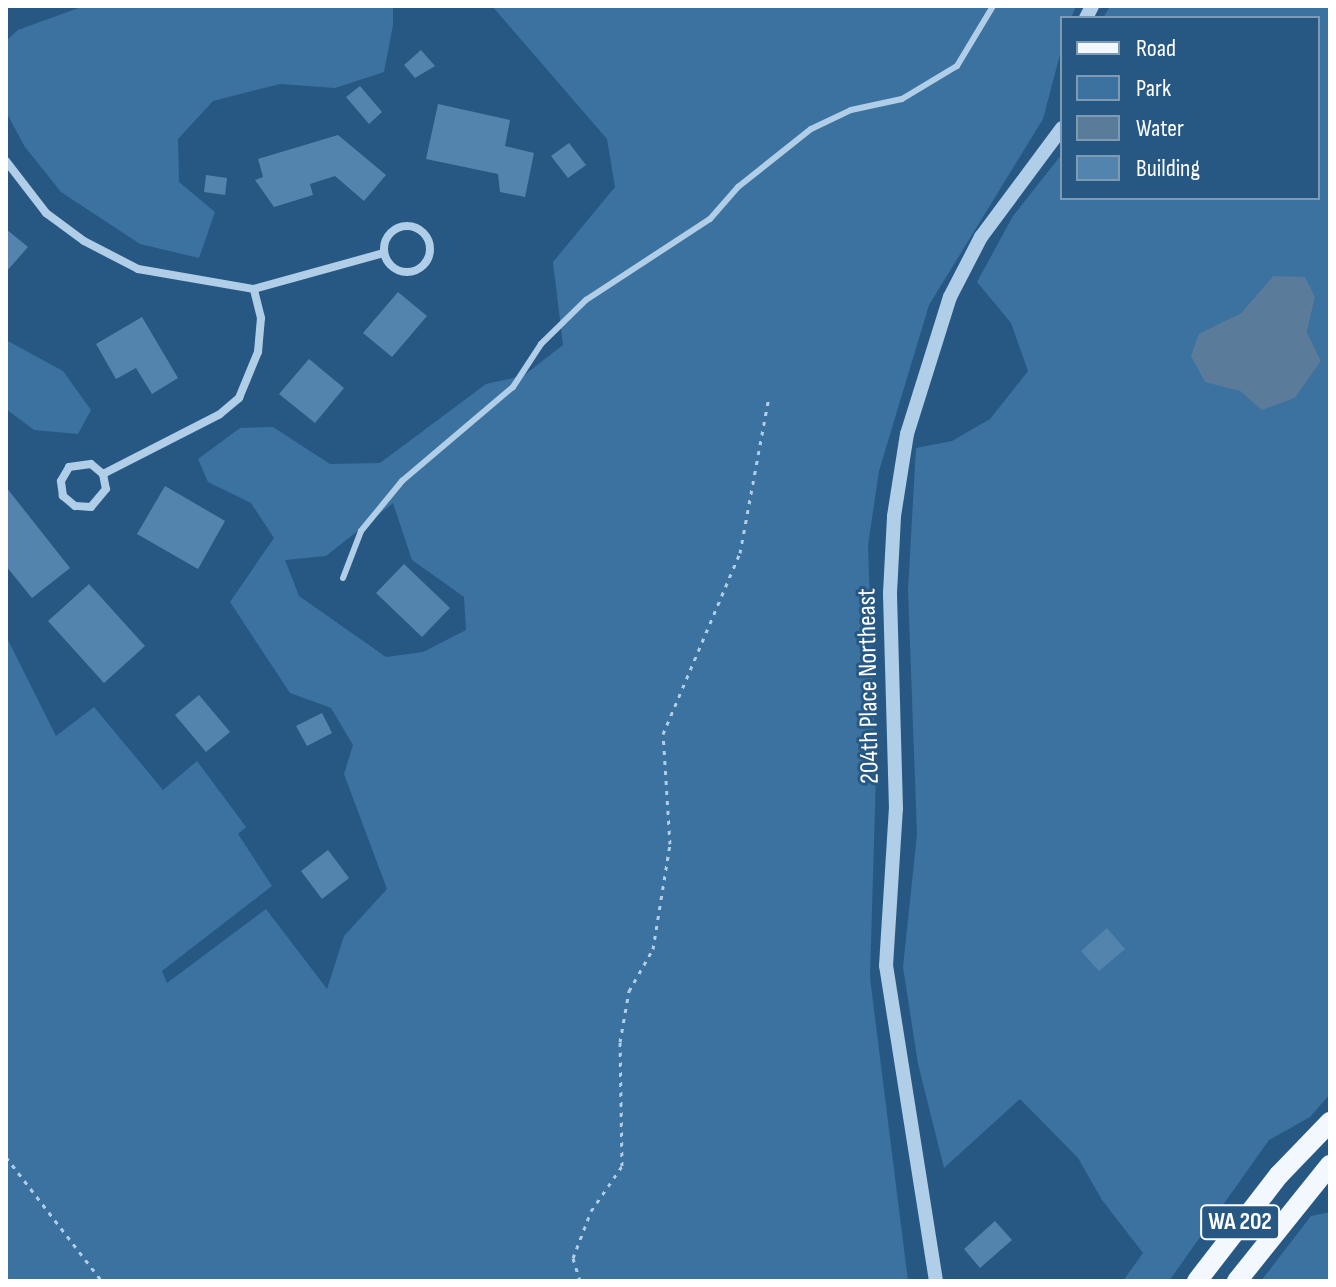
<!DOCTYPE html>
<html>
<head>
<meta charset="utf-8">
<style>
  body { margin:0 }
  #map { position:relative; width:1336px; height:1287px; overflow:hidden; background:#275884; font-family:"Sofia Sans Condensed",sans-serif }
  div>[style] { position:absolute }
  .green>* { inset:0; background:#3b72a0 }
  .water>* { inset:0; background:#5a7c9a }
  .building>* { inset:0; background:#5384ad }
  .path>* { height:3px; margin-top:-1.5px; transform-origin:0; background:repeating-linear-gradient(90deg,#b0cee7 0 4px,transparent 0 10px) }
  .service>* { height:6px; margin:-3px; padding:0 3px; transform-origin:3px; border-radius:3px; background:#b0cee7 }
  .minor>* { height:8px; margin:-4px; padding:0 4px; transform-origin:4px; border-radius:4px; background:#b0cee7 }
  .minor>.ring { margin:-4px; padding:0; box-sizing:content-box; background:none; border:8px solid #b0cee7; border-radius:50% }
  .tertiary>* { height:14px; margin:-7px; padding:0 7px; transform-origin:7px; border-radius:7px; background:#b0cee7 }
  .primary>* { height:20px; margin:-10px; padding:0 10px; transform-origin:10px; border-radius:10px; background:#f2f8fe }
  span { translate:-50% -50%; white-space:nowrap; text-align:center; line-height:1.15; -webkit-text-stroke:6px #275884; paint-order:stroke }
  .shield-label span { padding:2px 6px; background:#275884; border:2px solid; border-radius:6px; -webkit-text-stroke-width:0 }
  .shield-label { font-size:24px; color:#fff; font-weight:700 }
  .street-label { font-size:26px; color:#fff }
  .frame { position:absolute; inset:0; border:8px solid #fff; pointer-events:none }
  .legend { position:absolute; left:1060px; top:16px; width:260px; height:184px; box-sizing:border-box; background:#275884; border:2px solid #7d9bb5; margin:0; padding:10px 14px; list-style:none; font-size:24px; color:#fff }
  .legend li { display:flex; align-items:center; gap:16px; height:40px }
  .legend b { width:40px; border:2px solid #7d9bb5 }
</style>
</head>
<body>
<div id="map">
  <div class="green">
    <i style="clip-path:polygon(84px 6px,393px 6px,393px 25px,384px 72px,335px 88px,280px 84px,213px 101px,178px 139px,179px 182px,215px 212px,199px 258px,140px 244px,61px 192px,25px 147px,6px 112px,6px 41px,18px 30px)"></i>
    <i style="clip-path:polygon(evenodd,492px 6px,1076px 6px,1071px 18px,1062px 18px,1062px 47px,1043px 119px,929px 305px,879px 471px,868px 545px,876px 772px,870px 978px,908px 1281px,6px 1281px,6px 636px,56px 736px,94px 707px,163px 790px,197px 761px,246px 827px,238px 834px,272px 886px,162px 971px,167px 983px,266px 909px,327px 989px,344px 936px,387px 889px,344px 774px,353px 745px,331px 708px,290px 693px,230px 602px,274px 538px,251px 503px,208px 482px,198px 459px,240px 428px,273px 427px,330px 464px,380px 463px,486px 384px,523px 376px,563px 345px,553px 262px,615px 187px,607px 139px,492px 6px,393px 503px,412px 560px,464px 597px,466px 630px,423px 652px,386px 657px,299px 596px,285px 560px,326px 556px,393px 503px)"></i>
    <i style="clip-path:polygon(evenodd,1110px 6px,1330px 6px,1330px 1094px,1310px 1117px,1269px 1140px,1169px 1281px,1123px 1281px,1143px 1253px,1102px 1200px,1078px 1158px,1020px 1099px,944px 1168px,918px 1064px,903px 967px,917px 834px,908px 590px,916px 448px,952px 441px,990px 419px,1028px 371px,1011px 323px,977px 282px,1013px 216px,1062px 154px,1062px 198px,1318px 198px,1318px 18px,1103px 18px,1110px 6px,1273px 276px,1315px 297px,1307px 332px,1321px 361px,1295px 398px,1262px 409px,1240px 391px,1199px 335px,1241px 313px,1273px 276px)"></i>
    <i style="clip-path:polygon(6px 340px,63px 371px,91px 410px,78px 434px,34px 430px,6px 409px)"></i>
    <i style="clip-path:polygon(1330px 1212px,1330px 1281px,1261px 1281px,1311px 1216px)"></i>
  </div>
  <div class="water">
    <i style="clip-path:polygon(1273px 276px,1305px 277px,1315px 297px,1307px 332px,1321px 361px,1295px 398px,1262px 410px,1240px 391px,1205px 382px,1191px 356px,1199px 334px,1241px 313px)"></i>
  </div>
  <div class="building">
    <i style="clip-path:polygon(421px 50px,435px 66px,415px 78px,404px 65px)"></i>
    <i style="clip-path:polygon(360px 86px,382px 112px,369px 124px,346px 97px)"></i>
    <i style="clip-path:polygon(438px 104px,510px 120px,505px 146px,534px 153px,525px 197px,500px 192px,498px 174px,426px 159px)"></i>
    <i style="clip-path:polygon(338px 135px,386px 175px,364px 201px,335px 176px,310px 184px,313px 195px,274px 207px,255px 180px,263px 177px,258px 159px)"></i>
    <i style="clip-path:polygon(569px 143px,586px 165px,568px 178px,551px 156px)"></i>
    <i style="clip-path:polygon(206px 175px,227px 178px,225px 195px,204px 192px)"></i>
    <i style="clip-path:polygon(6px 229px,28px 247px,6px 272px)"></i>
    <i style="clip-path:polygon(398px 292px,427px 316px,392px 357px,363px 333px)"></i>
    <i style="clip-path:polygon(142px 317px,178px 378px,152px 394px,136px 368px,116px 379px,96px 344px)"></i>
    <i style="clip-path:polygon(309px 359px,344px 388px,315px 423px,279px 394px)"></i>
    <i style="clip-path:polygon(165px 486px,225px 521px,198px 569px,137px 534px)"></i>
    <i style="clip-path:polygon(6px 487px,70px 568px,32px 598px,6px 566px)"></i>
    <i style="clip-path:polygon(404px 564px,450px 608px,422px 637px,376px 593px)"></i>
    <i style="clip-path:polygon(89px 584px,145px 646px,104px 683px,48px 621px)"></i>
    <i style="clip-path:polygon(199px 695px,230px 732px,206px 752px,175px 715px)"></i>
    <i style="clip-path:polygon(322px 713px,332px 733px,307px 746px,296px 726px)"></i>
    <i style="clip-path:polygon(328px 850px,349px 878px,322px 899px,301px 871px)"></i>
    <i style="clip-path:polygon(1107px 928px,1125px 949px,1099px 971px,1081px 951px)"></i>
    <i style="clip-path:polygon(995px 1221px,1012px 1240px,980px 1268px,964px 1249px)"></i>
  </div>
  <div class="path">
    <i style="left:6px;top:1157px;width:157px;rotate:52.3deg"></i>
    <i style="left:580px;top:1281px;width:24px;rotate:-107deg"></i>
    <i style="left:573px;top:1258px;width:50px;rotate:-69deg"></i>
    <i style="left:591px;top:1211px;width:55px;rotate:-55.4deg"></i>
    <i style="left:622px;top:1166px;width:124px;rotate:-90.9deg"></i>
    <i style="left:620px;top:1042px;width:52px;rotate:-80deg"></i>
    <i style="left:629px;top:991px;width:48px;rotate:-60.3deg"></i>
    <i style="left:653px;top:949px;width:106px;rotate:-80.8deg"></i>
    <i style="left:670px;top:844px;width:110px;rotate:-93.6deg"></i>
    <i style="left:663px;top:734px;width:197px;rotate:-67deg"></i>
    <i style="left:740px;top:553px;width:159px;rotate:-79.5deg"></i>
  </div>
  <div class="service">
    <i style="left:343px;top:578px;width:50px;rotate:-69deg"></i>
    <i style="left:361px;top:531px;width:65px;rotate:-50.6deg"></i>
    <i style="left:402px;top:481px;width:145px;rotate:-40.3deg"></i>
    <i style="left:513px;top:387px;width:51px;rotate:-56.9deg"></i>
    <i style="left:541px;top:344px;width:63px;rotate:-44.4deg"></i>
    <i style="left:586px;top:300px;width:148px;rotate:-33.2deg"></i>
    <i style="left:710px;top:219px;width:43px;rotate:-48.8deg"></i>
    <i style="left:738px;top:187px;width:93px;rotate:-38.5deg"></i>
    <i style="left:811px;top:129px;width:44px;rotate:-25.4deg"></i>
    <i style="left:851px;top:110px;width:52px;rotate:-12.2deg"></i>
    <i style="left:902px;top:99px;width:64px;rotate:-31deg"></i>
    <i style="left:957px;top:66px;width:70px;rotate:-59deg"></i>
  </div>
  <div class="minor">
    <i style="left:6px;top:161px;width:66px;rotate:52.4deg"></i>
    <i style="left:46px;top:213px;width:47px;rotate:36.4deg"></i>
    <i style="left:84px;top:241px;width:61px;rotate:27.4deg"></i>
    <i style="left:138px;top:269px;width:118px;rotate:9.8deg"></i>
    <i style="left:254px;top:289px;width:135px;rotate:-15.5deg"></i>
    <i class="ring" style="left:384px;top:226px;width:38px;height:38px"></i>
    <i style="left:103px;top:474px;width:15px;rotate:79deg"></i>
    <i style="left:106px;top:489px;width:23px;rotate:130deg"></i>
    <i style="left:91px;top:507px;width:16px;rotate:-176deg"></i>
    <i style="left:75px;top:506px;width:16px;rotate:-140deg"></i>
    <i style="left:63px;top:496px;width:15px;rotate:-98deg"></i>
    <i style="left:61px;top:481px;width:16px;rotate:-60deg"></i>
    <i style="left:69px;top:467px;width:22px;rotate:-8deg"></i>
    <i style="left:91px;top:464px;width:16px;rotate:40deg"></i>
    <i style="left:103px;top:474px;width:131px;rotate:-27.1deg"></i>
    <i style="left:220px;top:414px;width:25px;rotate:-40deg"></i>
    <i style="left:239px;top:398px;width:50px;rotate:-67.6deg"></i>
    <i style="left:258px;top:352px;width:34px;rotate:-85deg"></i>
    <i style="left:261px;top:318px;width:30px;rotate:-104deg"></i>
  </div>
  <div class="tertiary">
    <i style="left:1086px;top:18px;width:13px;rotate:-63deg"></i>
    <i style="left:936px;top:1281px;width:319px;rotate:-99deg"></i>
    <i style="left:886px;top:966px;width:157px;rotate:-86.4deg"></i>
    <i style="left:896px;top:809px;width:216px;rotate:-91.6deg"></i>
    <i style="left:890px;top:593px;width:77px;rotate:-87deg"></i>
    <i style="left:894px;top:516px;width:83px;rotate:-81deg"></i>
    <i style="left:907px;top:434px;width:144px;rotate:-72.6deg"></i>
    <i style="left:950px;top:297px;width:68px;rotate:-62.7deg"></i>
    <i style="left:981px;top:237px;width:136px;rotate:-53.4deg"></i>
  </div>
  <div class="primary">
    <i style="left:1197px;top:1281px;width:134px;rotate:-52.3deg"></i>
    <i style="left:1279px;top:1175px;width:74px;rotate:-46.1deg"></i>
    <i style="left:1237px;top:1281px;width:149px;rotate:-51.3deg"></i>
  </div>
  <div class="shield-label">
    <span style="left:1240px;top:1222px">WA 202</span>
  </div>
  <div class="street-label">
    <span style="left:869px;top:686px;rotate:-91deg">204th Place Northeast</span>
  </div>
  <div class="frame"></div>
  <ul class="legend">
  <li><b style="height:10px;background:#f2f8fe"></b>Road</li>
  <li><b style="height:22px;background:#3b72a0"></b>Park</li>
  <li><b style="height:22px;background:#5a7c9a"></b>Water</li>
  <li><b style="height:22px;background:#5384ad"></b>Building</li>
  </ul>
</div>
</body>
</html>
